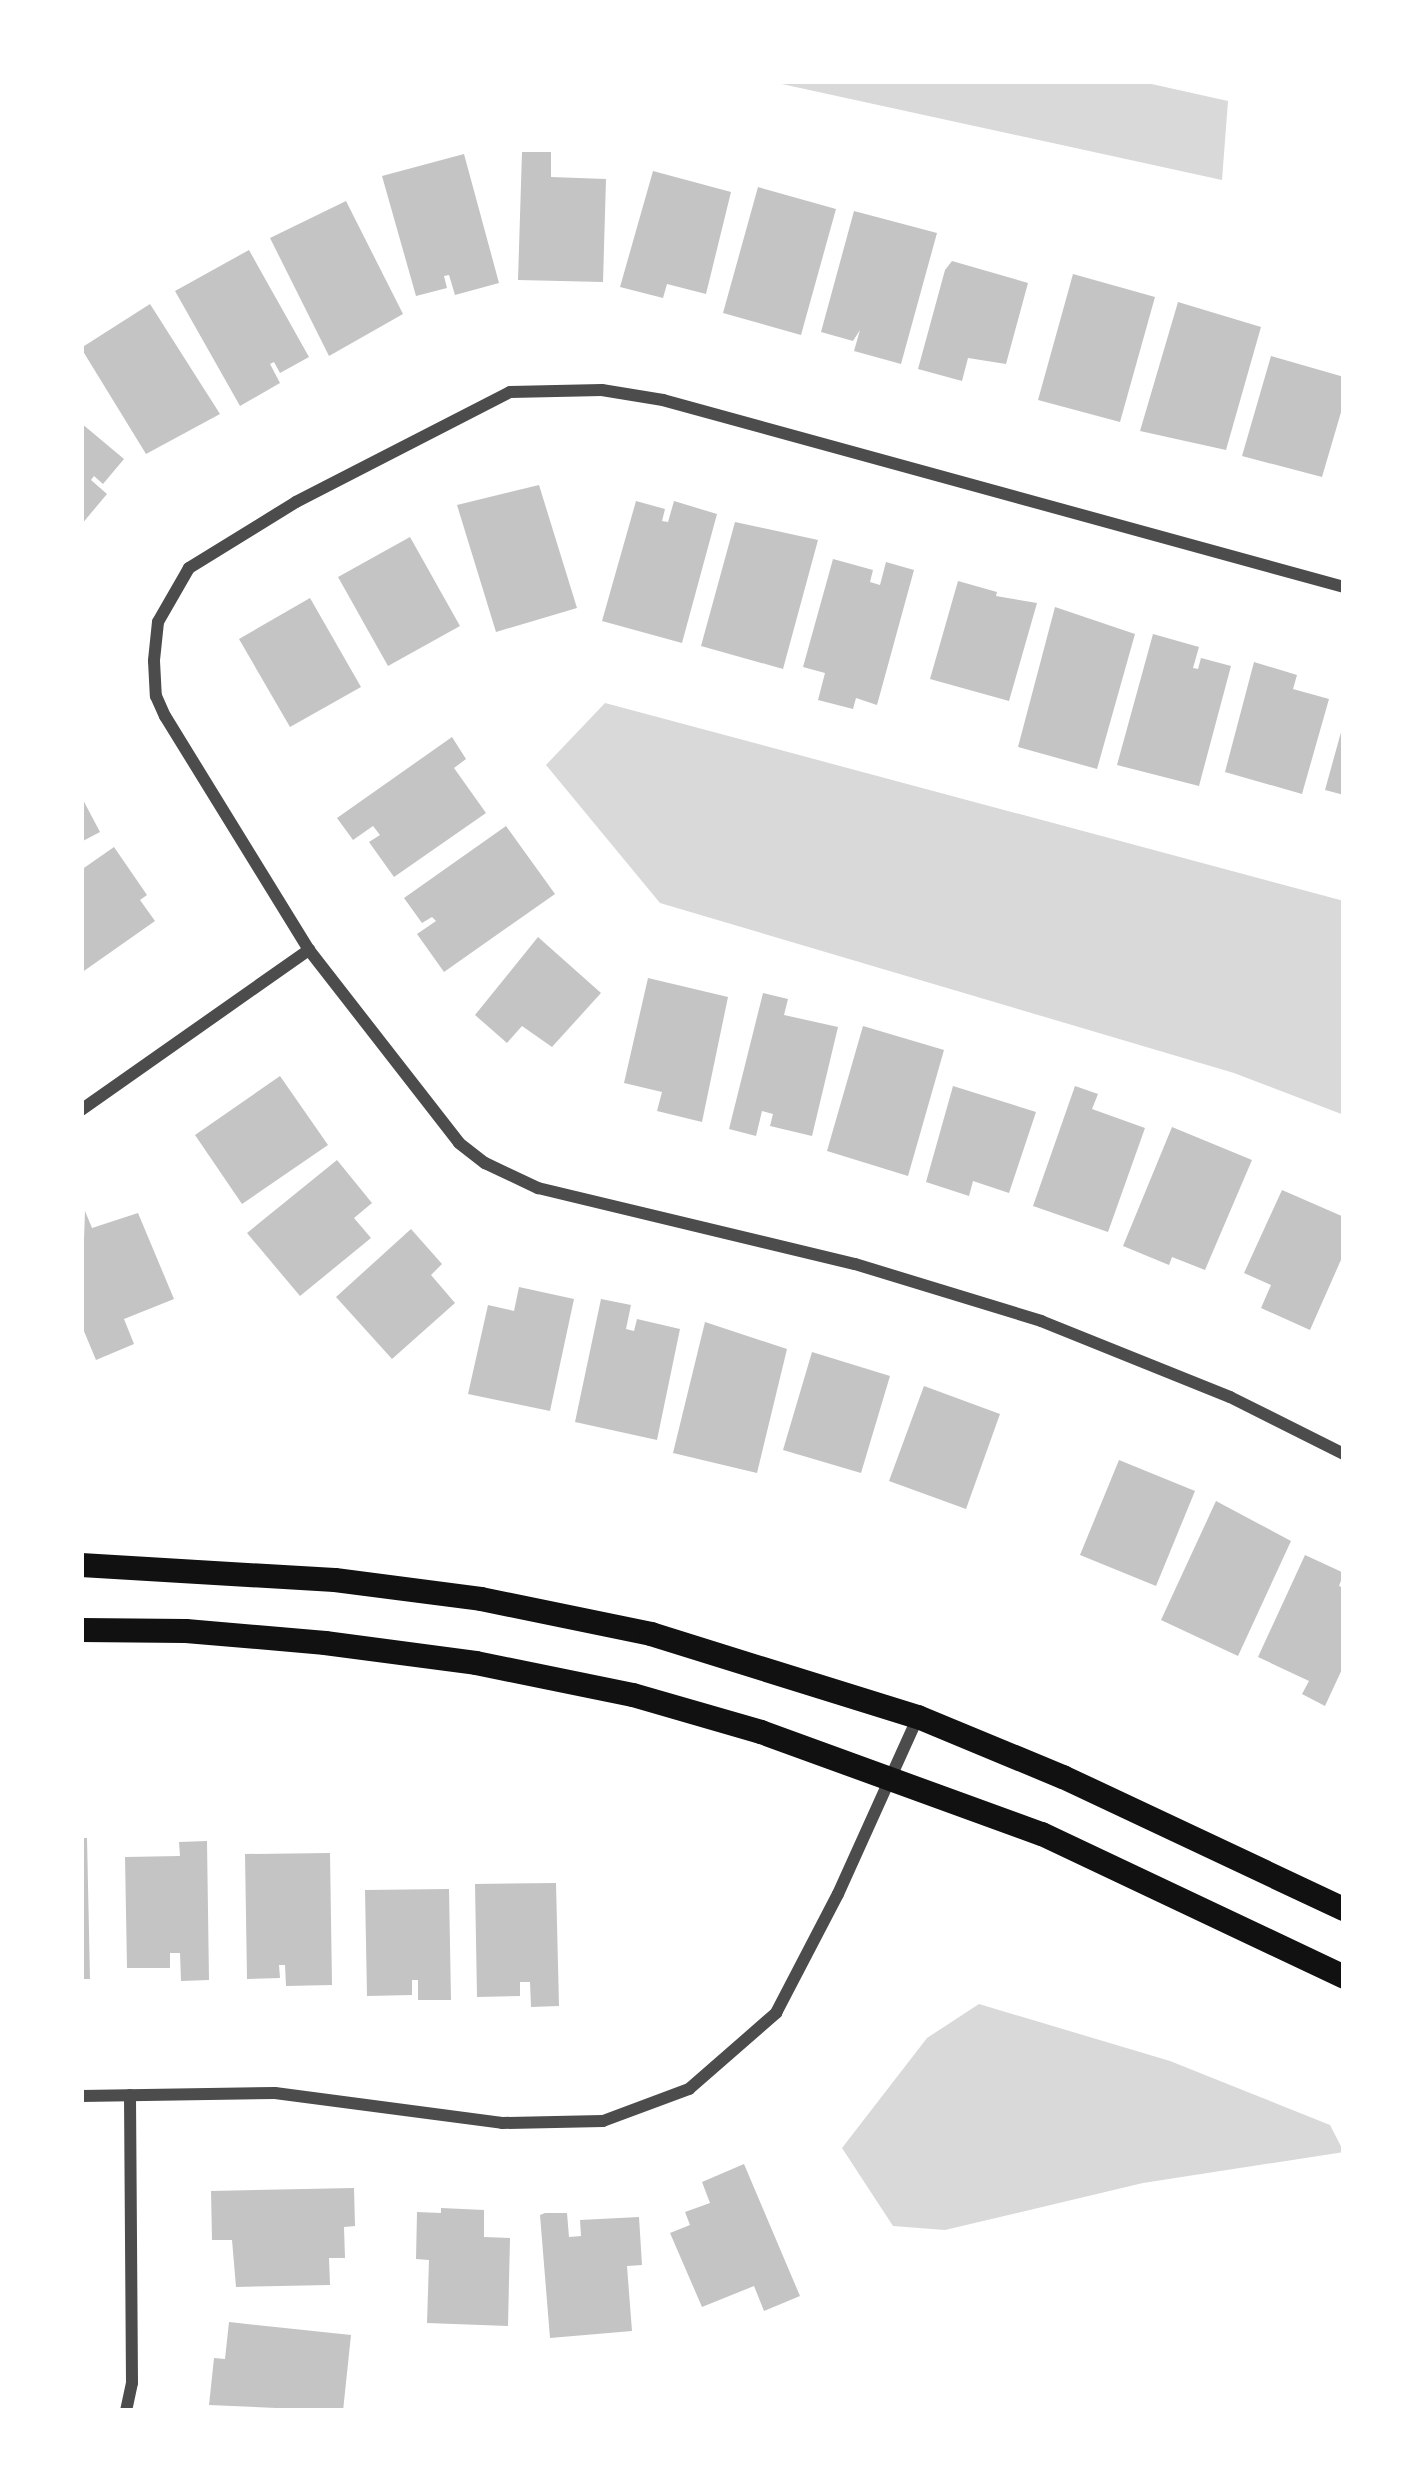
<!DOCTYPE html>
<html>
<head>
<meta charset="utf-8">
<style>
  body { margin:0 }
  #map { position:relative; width:1425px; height:2492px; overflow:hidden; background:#fff; font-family:"Fira Sans Condensed",sans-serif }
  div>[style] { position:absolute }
  .water>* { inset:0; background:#d9d9d9 }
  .building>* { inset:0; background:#c4c4c4 }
  .minor>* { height:12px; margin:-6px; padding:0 6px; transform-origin:6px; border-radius:6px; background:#4c4c4c }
  .secondary>* { height:24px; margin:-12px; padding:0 12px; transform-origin:12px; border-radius:12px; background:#111 }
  span { translate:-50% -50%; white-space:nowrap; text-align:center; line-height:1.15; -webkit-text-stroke:9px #fff; paint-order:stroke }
  .frame { position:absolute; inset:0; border:84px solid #fff; pointer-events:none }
</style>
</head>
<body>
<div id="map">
  <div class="water">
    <i style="clip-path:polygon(768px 81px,1138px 81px,1228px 101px,1222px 180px)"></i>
    <i style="clip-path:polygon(605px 703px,1344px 901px,1344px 1115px,1234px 1073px,660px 903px,546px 765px)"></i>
    <i style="clip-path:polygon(979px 2004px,1170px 2061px,1330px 2125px,1344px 2152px,1143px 2183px,945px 2230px,893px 2226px,842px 2148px,927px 2038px)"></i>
  </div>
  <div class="building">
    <i style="clip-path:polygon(522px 152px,551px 152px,551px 177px,606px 179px,603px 282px,518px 280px)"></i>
    <i style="clip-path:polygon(464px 154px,499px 283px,455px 295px,449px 275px,444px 276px,447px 288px,416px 296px,382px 176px)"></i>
    <i style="clip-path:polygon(653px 171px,731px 192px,706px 294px,667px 284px,663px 298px,620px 287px)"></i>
    <i style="clip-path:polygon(758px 187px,836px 209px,801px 335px,723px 313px)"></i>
    <i style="clip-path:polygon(346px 201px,403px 314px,329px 356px,270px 238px)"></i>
    <i style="clip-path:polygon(854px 211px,937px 233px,901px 364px,854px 351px,860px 330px,853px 341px,821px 332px)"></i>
    <i style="clip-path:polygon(249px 250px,309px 357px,280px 373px,274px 362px,270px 364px,280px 383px,240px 406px,175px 291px)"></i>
    <i style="clip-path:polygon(952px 261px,1028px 283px,1006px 364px,968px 358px,962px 381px,918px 369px,945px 270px)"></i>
    <i style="clip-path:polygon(1073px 274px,1155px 297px,1120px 422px,1038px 400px)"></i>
    <i style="clip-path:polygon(1178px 302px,1261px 327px,1226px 450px,1140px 431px)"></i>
    <i style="clip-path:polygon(150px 304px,220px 414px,146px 454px,81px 348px)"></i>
    <i style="clip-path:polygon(1271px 356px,1344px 377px,1344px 402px,1322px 477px,1242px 456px)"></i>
    <i style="clip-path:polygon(81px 423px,124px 459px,103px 484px,94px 476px,91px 480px,107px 494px,81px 525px)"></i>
    <i style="clip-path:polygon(539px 485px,577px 608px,496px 632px,457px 505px)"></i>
    <i style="clip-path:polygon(636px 501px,665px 509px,662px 521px,668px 522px,674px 501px,717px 514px,682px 643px,602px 621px)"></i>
    <i style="clip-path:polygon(735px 522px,818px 540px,783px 669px,701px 646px)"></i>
    <i style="clip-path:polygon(410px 537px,460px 626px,388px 666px,338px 577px)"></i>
    <i style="clip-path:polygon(833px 559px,873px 570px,870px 582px,880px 585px,886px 562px,914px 570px,877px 705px,856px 698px,853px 709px,818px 700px,825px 673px,803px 667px)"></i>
    <i style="clip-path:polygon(958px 581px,997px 592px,996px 596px,1037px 603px,1009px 701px,930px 679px)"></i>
    <i style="clip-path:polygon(310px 598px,361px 687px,290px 727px,239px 639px)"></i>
    <i style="clip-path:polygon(1055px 607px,1135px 634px,1097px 769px,1018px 747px)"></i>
    <i style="clip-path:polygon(1153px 634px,1199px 647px,1193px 668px,1198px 669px,1201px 658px,1231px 666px,1199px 786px,1117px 765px)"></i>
    <i style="clip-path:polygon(1254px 662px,1297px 675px,1293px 689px,1329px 699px,1302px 794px,1225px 772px)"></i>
    <i style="clip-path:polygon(1343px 725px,1344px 726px,1344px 795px,1325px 790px)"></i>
    <i style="clip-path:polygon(452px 737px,466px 759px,454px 768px,486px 813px,394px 877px,369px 842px,380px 835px,373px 826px,353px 840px,337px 818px)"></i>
    <i style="clip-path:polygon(81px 796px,100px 832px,81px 842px)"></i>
    <i style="clip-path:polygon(506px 826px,555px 894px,444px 972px,417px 934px,436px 921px,432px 917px,422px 923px,404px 898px)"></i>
    <i style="clip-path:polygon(114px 847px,147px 895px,140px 900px,155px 921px,81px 973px,81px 870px)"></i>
    <i style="clip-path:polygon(538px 937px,601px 993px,552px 1047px,522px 1026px,507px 1043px,475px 1015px)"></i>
    <i style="clip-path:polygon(648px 978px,728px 997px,702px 1122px,657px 1111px,662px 1092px,624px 1083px)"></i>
    <i style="clip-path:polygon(763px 993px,788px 999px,784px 1015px,838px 1027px,812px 1136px,770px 1126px,773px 1114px,762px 1111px,756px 1136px,729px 1129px)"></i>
    <i style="clip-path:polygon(863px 1026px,944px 1050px,908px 1176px,827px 1151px)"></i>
    <i style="clip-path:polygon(280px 1076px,328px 1145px,242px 1204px,195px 1135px)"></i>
    <i style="clip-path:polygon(953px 1086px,1036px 1112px,1009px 1193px,973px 1181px,969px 1196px,926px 1182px)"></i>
    <i style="clip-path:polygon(1075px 1086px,1098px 1094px,1092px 1109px,1145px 1128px,1108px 1232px,1033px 1206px)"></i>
    <i style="clip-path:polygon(1172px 1127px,1252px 1160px,1205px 1270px,1172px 1257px,1169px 1265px,1123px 1246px)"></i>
    <i style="clip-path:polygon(337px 1160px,372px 1203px,354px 1218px,371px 1238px,300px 1296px,247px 1233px)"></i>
    <i style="clip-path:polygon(1282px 1190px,1344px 1217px,1344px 1253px,1310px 1330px,1261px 1308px,1271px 1285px,1244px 1273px)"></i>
    <i style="clip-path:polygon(85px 1211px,92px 1228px,138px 1213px,174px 1299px,124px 1319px,134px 1344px,96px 1360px,81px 1324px)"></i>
    <i style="clip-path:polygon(411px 1229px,442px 1264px,431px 1275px,455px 1303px,392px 1359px,336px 1297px)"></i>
    <i style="clip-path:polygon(519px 1287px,574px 1299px,550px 1411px,468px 1394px,488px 1305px,514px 1311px)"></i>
    <i style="clip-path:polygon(601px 1299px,631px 1305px,626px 1329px,634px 1331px,637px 1319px,680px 1329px,657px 1440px,575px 1422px)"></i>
    <i style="clip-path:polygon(705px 1322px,787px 1349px,757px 1473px,673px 1453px)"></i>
    <i style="clip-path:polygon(812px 1352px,890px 1376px,861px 1473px,783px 1450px)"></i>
    <i style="clip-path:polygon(924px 1386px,1000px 1414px,966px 1509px,889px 1481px)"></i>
    <i style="clip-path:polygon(1119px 1460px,1195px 1491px,1156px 1586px,1080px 1555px)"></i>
    <i style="clip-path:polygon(1216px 1501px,1291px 1541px,1238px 1656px,1161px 1620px)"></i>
    <i style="clip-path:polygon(1305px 1555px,1344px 1573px,1339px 1586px,1344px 1588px,1344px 1665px,1325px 1706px,1302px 1694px,1309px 1681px,1258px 1657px)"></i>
    <i style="clip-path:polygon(81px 1838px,87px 1838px,90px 1979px,81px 1979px)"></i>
    <i style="clip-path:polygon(207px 1841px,209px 1980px,181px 1981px,180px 1953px,170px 1953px,170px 1968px,127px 1968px,125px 1857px,180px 1856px,179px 1842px)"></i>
    <i style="clip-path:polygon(330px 1853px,332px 1985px,286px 1986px,285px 1965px,279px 1965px,280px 1978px,247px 1979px,245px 1854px)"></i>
    <i style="clip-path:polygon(556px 1883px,559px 2006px,531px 2007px,530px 1982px,520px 1982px,520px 1996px,477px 1997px,475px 1884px)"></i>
    <i style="clip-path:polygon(449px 1889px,451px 2000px,418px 2000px,418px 1980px,412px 1980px,412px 1995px,367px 1996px,365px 1890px)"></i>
    <i style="clip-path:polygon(744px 2164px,800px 2296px,764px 2311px,754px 2286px,702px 2307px,670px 2233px,690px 2225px,685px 2212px,710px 2203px,702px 2182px)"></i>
    <i style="clip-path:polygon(354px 2188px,355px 2226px,344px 2227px,345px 2258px,329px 2258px,330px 2285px,236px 2287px,232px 2240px,212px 2240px,211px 2191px)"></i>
    <i style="clip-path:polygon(441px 2208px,484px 2210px,484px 2237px,510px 2238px,508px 2326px,427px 2323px,429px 2260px,416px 2259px,417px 2212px,441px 2213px)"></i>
    <i style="clip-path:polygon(545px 2213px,567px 2213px,569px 2237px,581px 2236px,580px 2220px,639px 2217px,642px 2265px,627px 2266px,632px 2331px,550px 2338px,540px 2215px)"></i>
    <i style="clip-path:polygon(229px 2322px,351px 2335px,343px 2411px,209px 2405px,214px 2358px,225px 2359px)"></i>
  </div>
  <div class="minor">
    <i style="left:1344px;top:587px;width:706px;rotate:-164.65deg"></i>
    <i style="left:663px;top:400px;width:62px;rotate:-170.7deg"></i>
    <i style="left:602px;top:390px;width:92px;rotate:178.8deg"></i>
    <i style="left:510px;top:392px;width:241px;rotate:152.8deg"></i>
    <i style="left:296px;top:502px;width:126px;rotate:148.3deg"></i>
    <i style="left:189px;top:568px;width:62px;rotate:119.9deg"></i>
    <i style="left:158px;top:622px;width:39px;rotate:96deg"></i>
    <i style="left:154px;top:661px;width:35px;rotate:87deg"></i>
    <i style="left:156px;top:696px;width:22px;rotate:66deg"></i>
    <i style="left:165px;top:716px;width:275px;rotate:58.4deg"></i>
    <i style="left:309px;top:950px;width:244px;rotate:52.1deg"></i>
    <i style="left:459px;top:1143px;width:33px;rotate:38deg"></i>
    <i style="left:485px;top:1163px;width:59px;rotate:25.3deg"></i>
    <i style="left:538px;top:1188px;width:326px;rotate:13.5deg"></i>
    <i style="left:855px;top:1264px;width:195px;rotate:17deg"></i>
    <i style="left:1041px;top:1321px;width:204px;rotate:21.9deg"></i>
    <i style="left:1230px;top:1397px;width:127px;rotate:26.6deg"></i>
    <i style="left:81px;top:1110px;width:279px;rotate:-35.1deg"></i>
    <i style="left:81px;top:2096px;width:194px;rotate:-0.9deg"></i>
    <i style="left:275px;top:2093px;width:229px;rotate:7.5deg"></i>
    <i style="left:502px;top:2123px;width:101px;rotate:-1.1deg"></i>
    <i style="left:603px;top:2121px;width:92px;rotate:-20.4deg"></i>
    <i style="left:689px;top:2089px;width:116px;rotate:-41.1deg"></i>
    <i style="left:776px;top:2013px;width:134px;rotate:-62.5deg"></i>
    <i style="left:838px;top:1894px;width:194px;rotate:-65.7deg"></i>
    <i style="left:126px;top:2411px;width:29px;rotate:-78deg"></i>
    <i style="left:132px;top:2383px;width:288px;rotate:-90.4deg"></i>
  </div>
  <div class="secondary">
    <i style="left:81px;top:1565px;width:254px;rotate:3.4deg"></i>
    <i style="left:335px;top:1580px;width:147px;rotate:7.4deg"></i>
    <i style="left:481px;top:1599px;width:174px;rotate:11.6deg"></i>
    <i style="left:651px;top:1634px;width:280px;rotate:17.3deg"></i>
    <i style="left:918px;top:1717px;width:157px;rotate:22.5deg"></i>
    <i style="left:1063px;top:1777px;width:310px;rotate:25.2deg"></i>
    <i style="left:81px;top:1630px;width:105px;rotate:0.5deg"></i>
    <i style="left:186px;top:1631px;width:140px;rotate:4.9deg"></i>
    <i style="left:325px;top:1643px;width:152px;rotate:7.5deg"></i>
    <i style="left:476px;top:1663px;width:160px;rotate:11.5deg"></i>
    <i style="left:633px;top:1695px;width:133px;rotate:16.1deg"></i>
    <i style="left:761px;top:1732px;width:299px;rotate:20deg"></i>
    <i style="left:1042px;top:1834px;width:334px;rotate:25.3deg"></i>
  </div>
  <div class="frame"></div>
</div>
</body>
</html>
